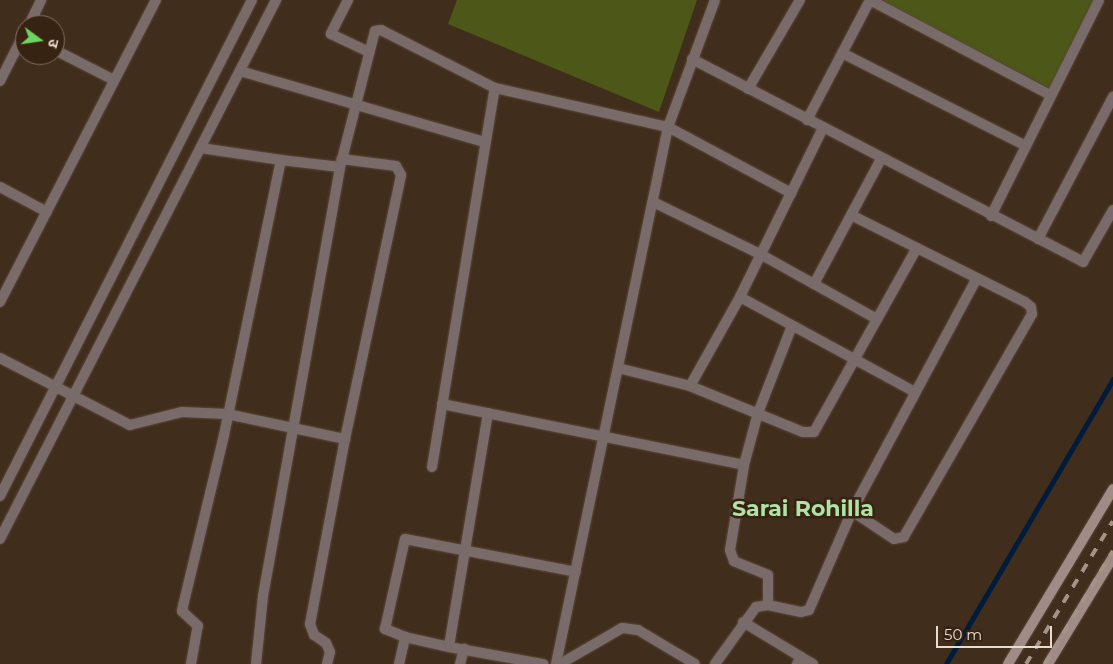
<!DOCTYPE html>
<html>
<head>
<meta charset="utf-8">
<style>
  body { margin:0 }
  #map { position:relative; width:1113px; height:664px; overflow:hidden; background:#412d1c; font-family:Montserrat,"Noto Sans Devanagari",sans-serif }
  div>[style] { position:absolute }
  .green>* { inset:0; background:#4c5718 }
  .stream>* { height:4.5px; margin:-2.25px; padding:0 2.25px; transform-origin:2.25px; border-radius:2.25px; background:#001c3c }
  .roads { filter:drop-shadow(0 0 1px #5c4939) drop-shadow(0 0 1px #5c4939) }
  .minor>* { height:10px; margin:-5px; padding:0 5px; transform-origin:5px; border-radius:5px; background:#796b69 }
  .tertiary>* { height:10px; margin:-5px; padding:0 5px; transform-origin:5px; border-radius:5px; background:#796b69 }
  .secondary>* { height:10px; margin:-5px; padding:0 5px; transform-origin:5px; border-radius:5px; background:#a18b87 }
  .rail>* { height:4px; margin-top:-2px; transform-origin:0; background:repeating-linear-gradient(90deg,#a49487 0 9px,transparent 0 18px) }
  span { translate:-50% -50%; white-space:nowrap; text-align:center; line-height:1.15; -webkit-text-stroke:5px #372312; paint-order:stroke }
  .district-label { font-size:22px; color:#aee4a6; font-weight:700 }
  .north { position:absolute; left:15px; top:15px; width:50px; height:50px; box-sizing:border-box; background:#372312; border:1px solid #7e6d5e; border-radius:50%; rotate:104deg; font-size:14px; font-weight:700; line-height:20px; text-align:center; color:#e8dbd0 }
  .north::after { content:''; display:block; margin:auto; width:18px; height:22px; background:#6ed361; clip-path:polygon(50% 0,100% 100%,50% 72%,0 100%) }
  .scale { position:absolute; left:936px; top:626px; width:116px; height:22px; box-sizing:border-box; border:2px solid #e8dbd0; border-top:0; padding-left:6px; font-size:15px; line-height:18px; white-space:nowrap; color:#e8dbd0; -webkit-text-stroke:4px #372312; paint-order:stroke }
</style>
</head>
<body>
<div id="map">
  <div class="green">
    <i style="clip-path:polygon(457px 0,697px 0,659px 112px,448px 24px)"></i>
    <i style="clip-path:polygon(881px 0,1096px 0,1051px 89px)"></i>
  </div>
  <div class="stream">
    <i style="left:946px;top:664px;width:330px;rotate:-59.6deg"></i>
  </div>
  <div class="roads">
    <div class="minor">
      <i style="left:348px;top:0;width:38px;rotate:117deg"></i>
      <i style="left:331px;top:34px;width:42px;rotate:25.3deg"></i>
      <i style="left:870px;top:0;width:204px;rotate:27.8deg"></i>
      <i style="left:29px;top:25px;width:28px;rotate:-64deg"></i>
      <i style="left:55px;top:50px;width:66px;rotate:27deg"></i>
      <i style="left:842px;top:53px;width:206px;rotate:26.8deg"></i>
      <i style="left:692px;top:59px;width:441px;rotate:27.4deg"></i>
      <i style="left:1083px;top:262px;width:60px;rotate:-60deg"></i>
      <i style="left:240px;top:71px;width:255px;rotate:16.2deg"></i>
      <i style="left:0;top:81px;width:55px;rotate:-63deg"></i>
      <i style="left:748px;top:89px;width:103px;rotate:-59.7deg"></i>
      <i style="left:807px;top:120px;width:136px;rotate:-62.3deg"></i>
      <i style="left:823px;top:128px;width:188px;rotate:116.2deg"></i>
      <i style="left:740px;top:297px;width:102px;rotate:119.3deg"></i>
      <i style="left:690px;top:386px;width:122px;rotate:22.2deg"></i>
      <i style="left:803px;top:432px;width:11px"></i>
      <i style="left:814px;top:432px;width:211px;rotate:-60.8deg"></i>
      <i style="left:281px;top:160px;width:59px;rotate:6.8deg"></i>
      <i style="left:0;top:187px;width:53px;rotate:28deg"></i>
      <i style="left:653px;top:202px;width:119px;rotate:25.9deg"></i>
      <i style="left:760px;top:254px;width:134px;rotate:29.1deg"></i>
      <i style="left:851px;top:215px;width:195px;rotate:26.6deg"></i>
      <i style="left:1025px;top:302px;width:8px;rotate:40deg"></i>
      <i style="left:1031px;top:307px;width:7px;rotate:82deg"></i>
      <i style="left:1032px;top:314px;width:257px;rotate:119.9deg"></i>
      <i style="left:904px;top:537px;width:10px;rotate:169deg"></i>
      <i style="left:894px;top:539px;width:50px;rotate:-146.3deg"></i>
      <i style="left:991px;top:216px;width:241px;rotate:-63.4deg"></i>
      <i style="left:1038px;top:239px;width:161px;rotate:-62.2deg"></i>
      <i style="left:814px;top:284px;width:142px;rotate:-61.8deg"></i>
      <i style="left:740px;top:297px;width:199px;rotate:28.5deg"></i>
      <i style="left:0;top:302px;width:340px;rotate:-62.7deg"></i>
      <i style="left:0;top:358px;width:146px;rotate:27.3deg"></i>
      <i style="left:130px;top:425px;width:54px;rotate:-14deg"></i>
      <i style="left:182px;top:412px;width:45px;rotate:2.5deg"></i>
      <i style="left:227px;top:414px;width:121px;rotate:12deg"></i>
      <i style="left:618px;top:368px;width:74px;rotate:14deg"></i>
      <i style="left:442px;top:404px;width:308px;rotate:11.4deg"></i>
      <i style="left:488px;top:413px;width:237px;rotate:99.5deg"></i>
      <i style="left:449px;top:647px;width:96px;rotate:10.3deg"></i>
      <i style="left:432px;top:467px;width:384px;rotate:-80.6deg"></i>
      <i style="left:768px;top:605px;width:30px;rotate:-90deg"></i>
      <i style="left:768px;top:575px;width:37px;rotate:-158deg"></i>
      <i style="left:734px;top:561px;width:12px;rotate:-110deg"></i>
      <i style="left:730px;top:550px;width:86px;rotate:-80.6deg"></i>
      <i style="left:744px;top:465px;width:54px;rotate:-74.9deg"></i>
      <i style="left:758px;top:413px;width:93px;rotate:-68.7deg"></i>
      <i style="left:743px;top:622px;width:68px;rotate:31.1deg"></i>
      <i style="left:449px;top:647px;width:45px;rotate:-167.2deg"></i>
      <i style="left:405px;top:637px;width:22px;rotate:-158deg"></i>
      <i style="left:385px;top:629px;width:92px;rotate:-77.5deg"></i>
      <i style="left:405px;top:539px;width:174px;rotate:10.9deg"></i>
      <i style="left:191px;top:664px;width:39px;rotate:-80deg"></i>
      <i style="left:198px;top:626px;width:22px;rotate:-137deg"></i>
      <i style="left:182px;top:611px;width:5px;rotate:-79deg"></i>
      <i style="left:183px;top:606px;width:176px;rotate:-76.5deg"></i>
      <i style="left:224px;top:435px;width:281px;rotate:-78.3deg"></i>
      <i style="left:281px;top:160px;width:81px;rotate:-171.5deg"></i>
      <i style="left:256px;top:664px;width:68px;rotate:-84.1deg"></i>
      <i style="left:263px;top:596px;width:436px;rotate:-79.8deg"></i>
      <i style="left:340px;top:167px;width:140px;rotate:-75.6deg"></i>
      <i style="left:375px;top:31px;width:6px;rotate:-9deg"></i>
      <i style="left:381px;top:30px;width:128px;rotate:27deg"></i>
      <i style="left:495px;top:88px;width:177px;rotate:12.7deg"></i>
      <i style="left:668px;top:127px;width:140px;rotate:28.2deg"></i>
      <i style="left:327px;top:664px;width:12px;rotate:-76deg"></i>
      <i style="left:330px;top:652px;width:10px;rotate:-114deg"></i>
      <i style="left:326px;top:643px;width:14px;rotate:-146deg"></i>
      <i style="left:314px;top:635px;width:12px;rotate:-110deg"></i>
      <i style="left:310px;top:624px;width:188px;rotate:-79.3deg"></i>
      <i style="left:345px;top:439px;width:270px;rotate:-78deg"></i>
      <i style="left:401px;top:175px;width:10px;rotate:-119deg"></i>
      <i style="left:396px;top:166px;width:55px;rotate:-172.7deg"></i>
      <i style="left:399px;top:664px;width:28px;rotate:-77deg"></i>
      <i style="left:460px;top:664px;width:16px;rotate:-75deg"></i>
      <i style="left:556px;top:664px;width:549px;rotate:-78.22deg"></i>
      <i style="left:668px;top:127px;width:135px;rotate:-69.7deg"></i>
      <i style="left:560px;top:664px;width:72px;rotate:-30.1deg"></i>
      <i style="left:622px;top:628px;width:16px;rotate:7deg"></i>
      <i style="left:638px;top:630px;width:66px;rotate:30.8deg"></i>
      <i style="left:715px;top:664px;width:70px;rotate:-54.3deg"></i>
      <i style="left:756px;top:607px;width:12px;rotate:-9deg"></i>
      <i style="left:768px;top:605px;width:34px;rotate:12deg"></i>
      <i style="left:801px;top:612px;width:8px;rotate:-14deg"></i>
      <i style="left:809px;top:610px;width:108px;rotate:-66.5deg"></i>
      <i style="left:852px;top:511px;width:264px;rotate:-61.8deg"></i>
      <i style="left:797px;top:664px;width:8px;rotate:-60deg"></i>
      <i style="left:801px;top:657px;width:14px;rotate:30deg"></i>
    </div>
    <div class="tertiary">
      <i style="left:0;top:496px;width:556px;rotate:-63.07deg"></i>
      <i style="left:0;top:539px;width:606px;rotate:-62.88deg"></i>
    </div>
    <div class="secondary">
      <i style="left:1008px;top:664px;width:204px;rotate:-59deg"></i>
      <i style="left:1048px;top:664px;width:125px;rotate:-58.7deg"></i>
    </div>
  </div>
  <div class="rail">
    <i style="left:1026px;top:664px;width:167px;rotate:-58.7deg"></i>
    <i style="left:1045px;top:664px;width:132px;rotate:-59deg"></i>
  </div>
  <div class="district-label">
    <span style="left:803px;top:509px">Sarai Rohilla</span>
  </div>
  <div class="north">उ</div>
  <div class="scale">50 m</div>
</div>
</body>
</html>
